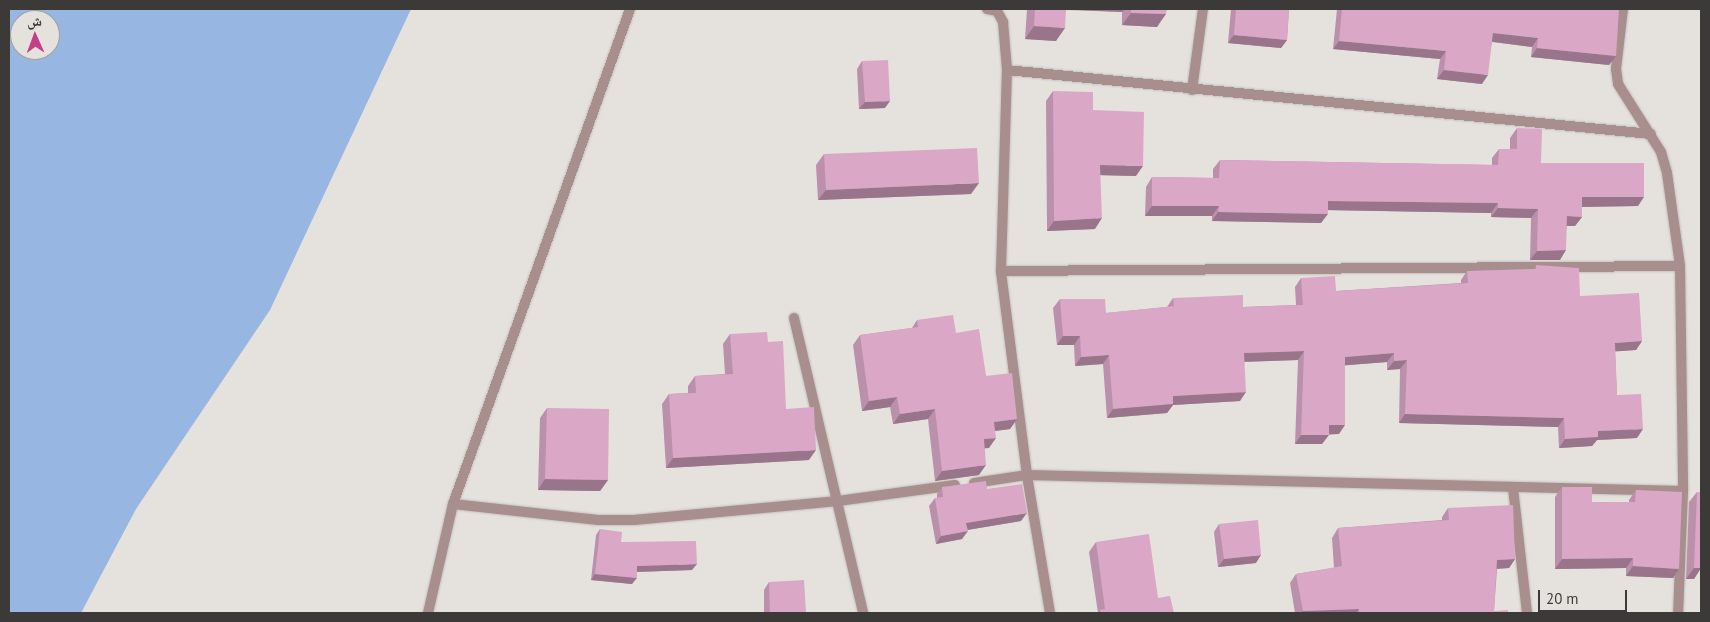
<!DOCTYPE html>
<html>
<head>
<meta charset="utf-8">
<style>
  body { margin:0 }
  #map { position:relative; width:1710px; height:622px; overflow:hidden; background:#e5e2de; font-family:"PT Sans","Noto Naskh Arabic",sans-serif }
  div>[style] { position:absolute }
  .water>* { inset:0; background:#97b7e2 }
  .roads { filter:drop-shadow(0 0 1px #c3c0bd) drop-shadow(0 0 1px #c3c0bd) }
  .minor>* { height:10px; margin:-5px; padding:0 5px; transform-origin:5px; border-radius:5px; background:#a88e8d }
  .wall>* { inset:0; background:#bb90aa }
  .shaded-wall>* { inset:0; background:#99758b }
  .building>* { inset:0; background:#daa7c6 }
  span { translate:-50% -50%; white-space:nowrap; text-align:center; line-height:1.15; -webkit-text-stroke:4.5px #e5e2de; paint-order:stroke }
  .frame { position:absolute; inset:0; border:10px solid #3b3a38; pointer-events:none }
  .north { position:absolute; left:10px; top:10px; width:50px; height:50px; box-sizing:border-box; background:#e5e2de; border:1px solid #a19f9c; border-radius:50%; rotate:358deg; font-size:14px; font-weight:700; line-height:20px; text-align:center; color:#3b3a38 }
  .north::after { content:''; display:block; margin:auto; width:18px; height:22px; background:#c34087; clip-path:polygon(50% 0,100% 100%,50% 72%,0 100%) }
  .scale { position:absolute; left:1538px; top:590px; width:89px; height:22px; box-sizing:border-box; border:2px solid #3b3a38; border-top:0; padding-left:6px; font-size:15px; line-height:18px; white-space:nowrap; color:#3b3a38; -webkit-text-stroke:4px #e5e2de; paint-order:stroke }
</style>
</head>
<body>
<div id="map">
  <div class="water">
    <i style="clip-path:polygon(evenodd,9px 9px,411px 9px,270px 310px,136px 509px,81px 613px,9px 613px,9px 9px,20px 20px,50px 20px,50px 50px,20px 50px,20px 20px)"></i>
  </div>
  <div class="roads">
    <div class="minor">
      <i style="left:987px;top:9px;width:10px;rotate:11deg"></i>
      <i style="left:997px;top:11px;width:13px;rotate:61deg"></i>
      <i style="left:1003px;top:22px;width:48px;rotate:85.2deg"></i>
      <i style="left:1623px;top:9px;width:60px;rotate:96.7deg"></i>
      <i style="left:1616px;top:69px;width:15px;rotate:82deg"></i>
      <i style="left:1618px;top:84px;width:80px;rotate:57.7deg"></i>
      <i style="left:1661px;top:152px;width:22px;rotate:74deg"></i>
      <i style="left:1667px;top:173px;width:94px;rotate:82deg"></i>
      <i style="left:1680px;top:266px;width:225px;rotate:89.2deg"></i>
      <i style="left:1683px;top:491px;width:122px;rotate:92.3deg"></i>
      <i style="left:1192px;top:90px;width:82px;rotate:-82.3deg"></i>
      <i style="left:1001px;top:271px;width:679px;rotate:-0.42deg"></i>
      <i style="left:794px;top:318px;width:303px;rotate:76.8deg"></i>
      <i style="left:974px;top:483px;width:54px;rotate:-8.6deg"></i>
      <i style="left:1027px;top:475px;width:656px;rotate:1.4deg"></i>
      <i style="left:1513px;top:488px;width:126px;rotate:83.6deg"></i>
      <i style="left:453px;top:504px;width:146px;rotate:6.3deg"></i>
      <i style="left:598px;top:520px;width:36px"></i>
      <i style="left:634px;top:520px;width:205px;rotate:-5.3deg"></i>
      <i style="left:838px;top:501px;width:118px;rotate:-7.8deg"></i>
      <i style="left:428px;top:613px;width:112px;rotate:-77.1deg"></i>
      <i style="left:453px;top:504px;width:526px;rotate:-70.32deg"></i>
      <i style="left:1050px;top:613px;width:140px;rotate:-99.5deg"></i>
      <i style="left:1027px;top:475px;width:206px;rotate:-97.3deg"></i>
      <i style="left:1001px;top:271px;width:201px;rotate:-88.3deg"></i>
      <i style="left:1007px;top:70px;width:647px;rotate:5.68deg"></i>
    </div>
  </div>
  <div class="wall">
    <i style="clip-path:polygon(1027px 9px,1167px 9px,1157px 27px,1122px 25px,1122px 12px,1066px 10px,1056px 41px,1025px 39px)"></i>
    <i style="clip-path:polygon(1231px 9px,1289px 9px,1287px 40px,1281px 48px,1228px 43px)"></i>
    <i style="clip-path:polygon(1337px 9px,1619px 9px,1616px 56px,1609px 65px,1531px 57px,1532px 47px,1492px 42px,1482px 84px,1437px 79px,1440px 59px,1333px 49px)"></i>
    <i style="clip-path:polygon(862px 61px,885px 108px,859px 109px,857px 69px)"></i>
    <i style="clip-path:polygon(1053px 91px,1136px 176px,1100px 175px,1095px 229px,1047px 231px,1046px 101px)"></i>
    <i style="clip-path:polygon(1517px 128px,1541px 163px,1638px 206px,1582px 207px,1582px 217px,1575px 226px,1567px 226px,1560px 260px,1530px 260px,1531px 218px,1491px 217px,1491px 213px,1328px 210px,1321px 223px,1212px 221px,1212px 216px,1145px 216px,1146px 187px,1152px 177px,1213px 178px,1213px 169px,1220px 160px,1492px 165px,1492px 158px,1499px 149px,1510px 149px,1510px 138px)"></i>
    <i style="clip-path:polygon(824px 154px,971px 194px,818px 200px,816px 165px)"></i>
    <i style="clip-path:polygon(1536px 265px,1642px 341px,1636px 350px,1615px 351px,1617px 395px,1637px 438px,1597px 440px,1592px 446px,1559px 448px,1558px 427px,1399px 423px,1400px 369px,1387px 370px,1387px 362px,1345px 365px,1339px 434px,1329px 434px,1322px 444px,1295px 444px,1298px 360px,1244px 362px,1240px 401px,1173px 405px,1167px 413px,1107px 418px,1103px 364px,1075px 366px,1074px 345px,1057px 345px,1053px 308px,1060px 299px,1106px 313px,1167px 307px,1173px 298px,1243px 307px,1296px 305px,1295px 287px,1301px 278px,1336px 291px,1461px 283px,1461px 280px,1467px 271px,1534px 269px)"></i>
    <i style="clip-path:polygon(917px 320px,956px 333px,1017px 419px,1010px 429px,995px 431px,989px 448px,985px 448px,979px 475px,935px 481px,928px 419px,893px 424px,890px 407px,862px 411px,853px 345px,860px 335px,912px 328px)"></i>
    <i style="clip-path:polygon(730px 334px,768px 342px,786px 409px,809px 460px,666px 468px,662px 404px,669px 394px,688px 393px,688px 386px,695px 376px,725px 374px,723px 344px)"></i>
    <i style="clip-path:polygon(547px 408px,608px 480px,600px 491px,538px 490px,540px 418px)"></i>
    <i style="clip-path:polygon(942px 487px,987px 489px,1021px 521px,967px 530px,962px 539px,936px 544px,929px 506px,935px 498px,937px 498px,937px 494px)"></i>
    <i style="clip-path:polygon(1562px 487px,1592px 502px,1629px 502px,1629px 500px,1636px 490px,1679px 569px,1673px 578px,1626px 576px,1626px 568px,1555px 569px,1555px 497px)"></i>
    <i style="clip-path:polygon(1697px 492px,1701px 568px,1694px 579px,1686px 579px,1689px 502px)"></i>
    <i style="clip-path:polygon(1448px 508px,1515px 559px,1509px 568px,1497px 569px,1494px 611px,1508px 613px,1295px 613px,1290px 583px,1296px 574px,1334px 568px,1332px 538px,1338px 528px,1442px 520px,1442px 517px)"></i>
    <i style="clip-path:polygon(1219px 524px,1256px 563px,1218px 567px,1214px 532px)"></i>
    <i style="clip-path:polygon(600px 529px,621px 542px,692px 570px,637px 572px,632px 584px,591px 580px,596px 535px)"></i>
    <i style="clip-path:polygon(1096px 542px,1158px 598px,1174px 613px,1098px 613px,1089px 552px)"></i>
    <i style="clip-path:polygon(769px 582px,806px 613px,764px 613px,764px 590px)"></i>
  </div>
  <div class="shaded-wall">
    <i style="clip-path:polygon(1058px 9px,1125px 9px,1122px 12px)"></i>
    <i style="clip-path:polygon(1131px 13px,1166px 14px,1157px 27px,1122px 25px)"></i>
    <i style="clip-path:polygon(1034px 26px,1065px 28px,1056px 41px,1025px 39px)"></i>
    <i style="clip-path:polygon(1493px 33px,1538px 38px,1532px 47px,1487px 41px)"></i>
    <i style="clip-path:polygon(1234px 35px,1287px 40px,1281px 48px,1228px 43px)"></i>
    <i style="clip-path:polygon(1339px 41px,1446px 51px,1440px 59px,1333px 49px)"></i>
    <i style="clip-path:polygon(1537px 48px,1616px 56px,1609px 65px,1531px 57px)"></i>
    <i style="clip-path:polygon(1444px 70px,1488px 75px,1482px 84px,1437px 79px)"></i>
    <i style="clip-path:polygon(890px 101px,885px 108px,859px 109px,865px 102px)"></i>
    <i style="clip-path:polygon(1100px 165px,1143px 166px,1136px 176px,1093px 175px)"></i>
    <i style="clip-path:polygon(979px 183px,971px 194px,818px 200px,826px 190px)"></i>
    <i style="clip-path:polygon(1582px 197px,1644px 197px,1638px 206px,1576px 207px)"></i>
    <i style="clip-path:polygon(1328px 201px,1498px 203px,1491px 213px,1322px 210px)"></i>
    <i style="clip-path:polygon(1152px 206px,1219px 206px,1212px 216px,1145px 216px)"></i>
    <i style="clip-path:polygon(1498px 208px,1538px 209px,1531px 218px,1491px 217px)"></i>
    <i style="clip-path:polygon(1218px 212px,1328px 214px,1321px 223px,1212px 221px)"></i>
    <i style="clip-path:polygon(1567px 216px,1582px 217px,1575px 226px,1560px 226px)"></i>
    <i style="clip-path:polygon(1102px 218px,1095px 229px,1047px 231px,1054px 221px)"></i>
    <i style="clip-path:polygon(1566px 250px,1560px 260px,1530px 260px,1537px 251px)"></i>
    <i style="clip-path:polygon(1063px 336px,1080px 336px,1074px 345px,1057px 345px)"></i>
    <i style="clip-path:polygon(1642px 341px,1636px 350px,1608px 352px,1615px 343px)"></i>
    <i style="clip-path:polygon(1304px 351px,1298px 360px,1237px 362px,1244px 353px)"></i>
    <i style="clip-path:polygon(1394px 353px,1387px 362px,1338px 366px,1345px 357px)"></i>
    <i style="clip-path:polygon(1109px 355px,1103px 364px,1075px 366px,1081px 357px)"></i>
    <i style="clip-path:polygon(1407px 360px,1400px 369px,1387px 370px,1394px 361px)"></i>
    <i style="clip-path:polygon(1246px 392px,1240px 401px,1173px 405px,1167px 413px,1107px 418px,1113px 409px,1173px 396px)"></i>
    <i style="clip-path:polygon(897px 397px,890px 407px,862px 411px,869px 401px)"></i>
    <i style="clip-path:polygon(935px 409px,928px 419px,893px 424px,900px 414px)"></i>
    <i style="clip-path:polygon(1405px 414px,1564px 418px,1558px 427px,1399px 423px)"></i>
    <i style="clip-path:polygon(1017px 419px,1010px 429px,987px 432px,994px 422px)"></i>
    <i style="clip-path:polygon(1329px 425px,1345px 425px,1339px 434px,1322px 435px)"></i>
    <i style="clip-path:polygon(1643px 429px,1637px 438px,1597px 440px,1592px 446px,1559px 448px,1565px 439px,1598px 431px)"></i>
    <i style="clip-path:polygon(1301px 435px,1329px 435px,1322px 444px,1295px 444px)"></i>
    <i style="clip-path:polygon(996px 438px,989px 448px,977px 449px,984px 439px)"></i>
    <i style="clip-path:polygon(816px 450px,809px 460px,666px 468px,673px 458px)"></i>
    <i style="clip-path:polygon(986px 465px,979px 475px,935px 481px,942px 471px)"></i>
    <i style="clip-path:polygon(545px 479px,608px 480px,600px 491px,538px 490px)"></i>
    <i style="clip-path:polygon(1027px 513px,1021px 521px,961px 531px,966px 523px)"></i>
    <i style="clip-path:polygon(968px 531px,962px 539px,936px 544px,941px 536px)"></i>
    <i style="clip-path:polygon(1261px 555px,1256px 563px,1218px 567px,1224px 559px)"></i>
    <i style="clip-path:polygon(1633px 558px,1626px 568px,1555px 569px,1562px 559px)"></i>
    <i style="clip-path:polygon(1515px 559px,1509px 568px,1491px 569px,1497px 560px)"></i>
    <i style="clip-path:polygon(697px 564px,692px 570px,633px 572px,637px 566px)"></i>
    <i style="clip-path:polygon(1633px 566px,1679px 569px,1673px 578px,1626px 576px)"></i>
    <i style="clip-path:polygon(1694px 568px,1701px 568px,1694px 579px,1686px 579px)"></i>
    <i style="clip-path:polygon(595px 574px,637px 578px,632px 584px,591px 580px)"></i>
    <i style="clip-path:polygon(1359px 609px,1356px 613px,1301px 613px,1303px 611px)"></i>
  </div>
  <div class="building">
    <i style="clip-path:polygon(1035px 9px,1066px 9px,1065px 28px,1034px 26px)"></i>
    <i style="clip-path:polygon(1131px 9px,1167px 9px,1166px 14px,1131px 13px)"></i>
    <i style="clip-path:polygon(1236px 9px,1289px 9px,1287px 40px,1234px 35px)"></i>
    <i style="clip-path:polygon(1342px 9px,1619px 9px,1616px 56px,1537px 48px,1538px 38px,1493px 33px,1488px 75px,1444px 70px,1446px 51px,1339px 41px)"></i>
    <i style="clip-path:polygon(888px 60px,890px 101px,865px 102px,862px 61px)"></i>
    <i style="clip-path:polygon(1053px 91px,1093px 92px,1093px 110px,1144px 112px,1143px 166px,1100px 165px,1102px 218px,1054px 221px)"></i>
    <i style="clip-path:polygon(1517px 128px,1542px 129px,1541px 163px,1644px 163px,1644px 197px,1582px 197px,1582px 217px,1567px 216px,1566px 250px,1537px 251px,1538px 209px,1498px 208px,1498px 203px,1328px 201px,1328px 214px,1218px 212px,1219px 206px,1152px 206px,1152px 177px,1219px 178px,1220px 160px,1498px 165px,1499px 149px,1517px 149px)"></i>
    <i style="clip-path:polygon(977px 148px,979px 183px,826px 190px,824px 154px)"></i>
    <i style="clip-path:polygon(1536px 265px,1579px 268px,1580px 296px,1639px 293px,1642px 341px,1615px 343px,1617px 395px,1641px 394px,1643px 429px,1598px 431px,1598px 437px,1565px 439px,1564px 418px,1405px 414px,1407px 360px,1394px 361px,1394px 353px,1345px 357px,1345px 425px,1329px 425px,1329px 435px,1301px 435px,1304px 351px,1244px 353px,1246px 392px,1173px 396px,1173px 404px,1113px 409px,1109px 355px,1081px 357px,1080px 336px,1063px 336px,1060px 299px,1105px 299px,1106px 313px,1174px 306px,1173px 298px,1198px 297px,1243px 295px,1243px 307px,1303px 305px,1301px 278px,1335px 276px,1336px 291px,1468px 283px,1467px 271px,1536px 269px)"></i>
    <i style="clip-path:polygon(953px 315px,956px 333px,979px 329px,986px 376px,1012px 373px,1017px 419px,994px 422px,996px 438px,984px 439px,986px 465px,942px 471px,935px 409px,900px 414px,897px 397px,869px 401px,860px 335px,918px 327px,917px 320px)"></i>
    <i style="clip-path:polygon(767px 332px,768px 342px,783px 341px,786px 409px,814px 407px,816px 450px,673px 458px,669px 394px,696px 393px,695px 376px,733px 374px,730px 334px)"></i>
    <i style="clip-path:polygon(547px 408px,609px 409px,608px 480px,545px 479px)"></i>
    <i style="clip-path:polygon(986px 481px,987px 489px,1022px 484px,1027px 513px,966px 523px,968px 531px,941px 536px,935px 498px,943px 497px,942px 487px)"></i>
    <i style="clip-path:polygon(1562px 487px,1592px 487px,1592px 502px,1635px 502px,1636px 490px,1682px 492px,1679px 569px,1633px 566px,1633px 558px,1562px 559px)"></i>
    <i style="clip-path:polygon(1697px 492px,1701px 492px,1701px 568px,1694px 568px)"></i>
    <i style="clip-path:polygon(1513px 505px,1515px 559px,1497px 560px,1494px 611px,1508px 610px,1508px 613px,1359px 613px,1359px 609px,1303px 611px,1296px 574px,1342px 566px,1338px 528px,1449px 520px,1448px 508px)"></i>
    <i style="clip-path:polygon(1258px 520px,1261px 555px,1224px 559px,1219px 524px)"></i>
    <i style="clip-path:polygon(600px 529px,622px 532px,621px 542px,696px 541px,697px 564px,637px 566px,637px 578px,595px 574px)"></i>
    <i style="clip-path:polygon(1149px 534px,1158px 598px,1170px 596px,1174px 613px,1101px 613px,1100px 610px,1105px 609px,1096px 542px)"></i>
    <i style="clip-path:polygon(804px 580px,806px 613px,770px 613px,769px 582px)"></i>
  </div>
  <div class="frame"></div>
  <div class="north">ش</div>
  <div class="scale">20 m</div>
</div>
</body>
</html>
